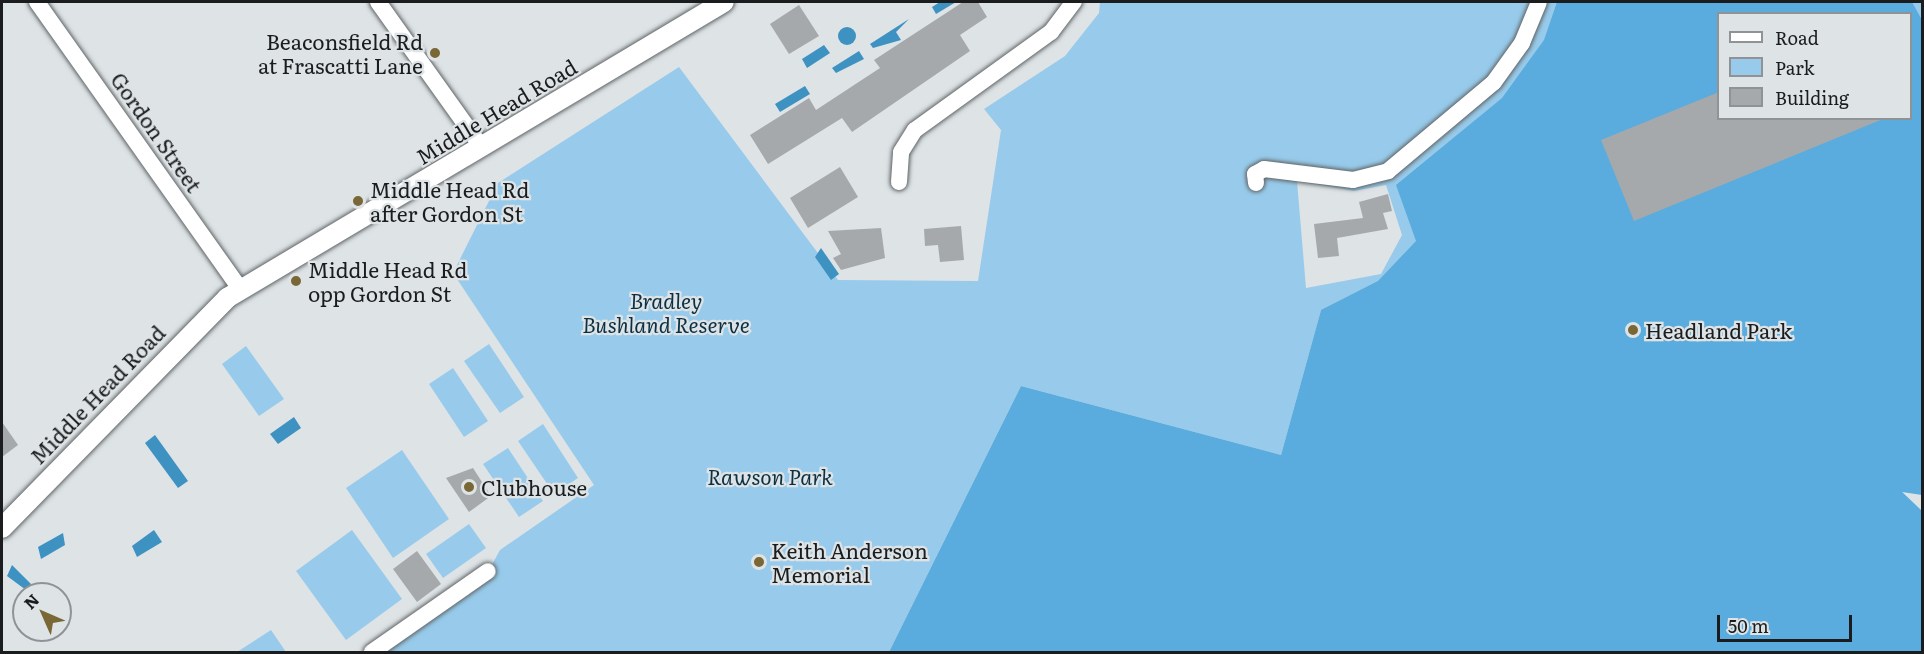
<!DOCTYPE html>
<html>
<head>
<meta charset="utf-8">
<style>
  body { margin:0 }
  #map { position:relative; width:1924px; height:654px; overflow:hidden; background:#dee3e6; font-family:Literata,serif }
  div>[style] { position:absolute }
  .green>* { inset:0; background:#98cbeb }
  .forest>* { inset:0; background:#59acdd }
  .water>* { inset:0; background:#3e92c1 }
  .round { border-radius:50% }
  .building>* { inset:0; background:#a5a9ac }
  .roads { filter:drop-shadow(0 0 2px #5f6466) drop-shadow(0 0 2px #5f6466) }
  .minor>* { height:16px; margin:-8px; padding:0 8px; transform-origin:8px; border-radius:8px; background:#fff }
  .tertiary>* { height:20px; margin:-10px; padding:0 10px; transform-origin:10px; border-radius:10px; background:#fff }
  .dots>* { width:16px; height:16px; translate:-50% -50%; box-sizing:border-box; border:3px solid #dee3e6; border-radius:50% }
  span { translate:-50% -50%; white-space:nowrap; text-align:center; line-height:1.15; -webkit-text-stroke:4.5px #dee3e6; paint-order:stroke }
  .poi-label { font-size:21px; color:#1a1c1d }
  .right { translate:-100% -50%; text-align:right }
  .left { translate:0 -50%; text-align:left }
  .street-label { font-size:21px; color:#1a1c1d }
  .park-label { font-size:21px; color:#0b3044; font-style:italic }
  .frame { position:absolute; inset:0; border:3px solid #1a1c1d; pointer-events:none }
  .legend { position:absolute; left:1717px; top:12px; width:195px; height:108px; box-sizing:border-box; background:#dee3e6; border:2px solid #909396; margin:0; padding:8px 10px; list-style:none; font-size:18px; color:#1a1c1d }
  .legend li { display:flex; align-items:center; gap:12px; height:30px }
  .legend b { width:30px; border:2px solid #909396 }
  .north { position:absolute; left:12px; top:582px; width:60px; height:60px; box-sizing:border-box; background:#dee3e6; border:2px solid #909396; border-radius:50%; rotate:315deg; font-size:16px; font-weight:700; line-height:24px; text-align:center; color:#1a1c1d }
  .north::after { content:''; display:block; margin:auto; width:21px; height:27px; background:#796736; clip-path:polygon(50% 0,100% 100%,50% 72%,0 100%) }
  .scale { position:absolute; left:1717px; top:615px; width:135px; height:27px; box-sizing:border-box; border:3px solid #1a1c1d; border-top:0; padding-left:8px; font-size:18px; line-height:21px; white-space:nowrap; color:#1a1c1d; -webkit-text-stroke:4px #dee3e6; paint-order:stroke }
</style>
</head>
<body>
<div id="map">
  <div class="green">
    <i style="clip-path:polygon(evenodd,1100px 2px,1922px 2px,1922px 324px,1901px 491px,1922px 511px,1922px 652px,1321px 310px,1281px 455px,1021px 386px,889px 652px,372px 652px,488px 572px,500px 550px,594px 485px,453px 273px,498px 183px,679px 67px,838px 280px,978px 281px,1001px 130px,984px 109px,1065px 56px,1099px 13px,1100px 2px,1718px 14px,1910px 14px,1910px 118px,1718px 118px,1718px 14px,1100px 2px,1297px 181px,1354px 191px,1386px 185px,1402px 235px,1381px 274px,1306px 288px,1297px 181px)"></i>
    <i style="clip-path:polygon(489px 344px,524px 397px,500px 413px,464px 361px)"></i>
    <i style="clip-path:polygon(246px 346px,284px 399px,259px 416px,222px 364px)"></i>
    <i style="clip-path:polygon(453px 368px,488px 421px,464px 437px,429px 384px)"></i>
    <i style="clip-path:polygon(543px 424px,578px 478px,554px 494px,518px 441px)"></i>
    <i style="clip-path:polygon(508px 448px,543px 501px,519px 517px,483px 464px)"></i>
    <i style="clip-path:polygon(402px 450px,449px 519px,393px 558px,346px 488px)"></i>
    <i style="clip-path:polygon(469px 524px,486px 548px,443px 578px,426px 554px)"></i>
    <i style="clip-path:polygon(352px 530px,402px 599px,346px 640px,296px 571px)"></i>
    <i style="clip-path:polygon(271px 630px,286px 652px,237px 652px)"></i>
  </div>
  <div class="forest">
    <i style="clip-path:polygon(evenodd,1557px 2px,1912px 2px,1922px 20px,1922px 495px,1902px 492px,1922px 511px,1922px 652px,889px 652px,1021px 386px,1281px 455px,1321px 310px,1378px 281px,1416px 241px,1396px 185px,1502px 98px,1544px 40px,1557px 2px,1718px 14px,1910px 14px,1910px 118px,1718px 118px,1718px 14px)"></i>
  </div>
  <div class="water">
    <i style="clip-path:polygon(940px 2px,956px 2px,936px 14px,932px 7px)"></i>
    <i style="clip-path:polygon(909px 19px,896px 32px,901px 40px,873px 48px,870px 44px)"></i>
    <i class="round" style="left:838px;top:27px;width:18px;height:18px"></i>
    <i style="clip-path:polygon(824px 45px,830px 53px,807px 68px,802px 59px)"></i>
    <i style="clip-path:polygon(859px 51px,864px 59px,836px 73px,832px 68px)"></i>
    <i style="clip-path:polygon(805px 86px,810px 94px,780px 112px,775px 104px)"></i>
    <i style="clip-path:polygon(821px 248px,839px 274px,831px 280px,815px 257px)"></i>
    <i style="clip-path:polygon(294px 417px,301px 428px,278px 444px,270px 434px)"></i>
    <i style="clip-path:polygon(155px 435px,188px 481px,178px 488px,145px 443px)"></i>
    <i style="clip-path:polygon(154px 530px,162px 542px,137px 557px,132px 546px)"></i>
    <i style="clip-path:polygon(63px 533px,65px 545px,41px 559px,38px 547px)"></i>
    <i style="clip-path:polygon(12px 565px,31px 584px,26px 590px,7px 576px)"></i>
  </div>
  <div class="building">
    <i style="clip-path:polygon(963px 2px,978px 2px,987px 17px,960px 35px,970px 51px,852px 132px,842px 118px,768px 164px,750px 135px,809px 98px,816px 110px,880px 68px,874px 60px)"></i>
    <i style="clip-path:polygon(799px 5px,819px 36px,789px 54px,770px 24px)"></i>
    <i style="clip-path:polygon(1719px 92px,1719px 118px,1883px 119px,1634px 221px,1601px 140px)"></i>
    <i style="clip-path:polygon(840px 167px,858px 197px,808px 228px,790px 198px)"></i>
    <i style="clip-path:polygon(1388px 194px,1392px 211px,1383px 213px,1388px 229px,1337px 238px,1339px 256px,1318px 258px,1314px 224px,1363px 218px,1359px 202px)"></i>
    <i style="clip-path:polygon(961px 226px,964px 260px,940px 262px,938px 245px,925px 246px,924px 229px)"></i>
    <i style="clip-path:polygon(881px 228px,885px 258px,841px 270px,833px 258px,841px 254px,828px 231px)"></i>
    <i style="clip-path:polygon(2px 422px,18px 445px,2px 457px)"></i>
    <i style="clip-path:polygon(473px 468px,491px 496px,469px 512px,446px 478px)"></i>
    <i style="clip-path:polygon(417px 551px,441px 584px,417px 602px,393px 569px)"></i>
  </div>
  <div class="roads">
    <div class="minor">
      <i style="left:37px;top:2px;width:352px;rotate:54.7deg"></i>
      <i style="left:378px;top:2px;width:179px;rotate:54.5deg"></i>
      <i style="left:899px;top:182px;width:30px;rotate:-86deg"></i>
      <i style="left:901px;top:152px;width:26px;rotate:-58deg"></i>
      <i style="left:915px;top:130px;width:168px;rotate:-35.8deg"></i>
      <i style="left:1051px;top:32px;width:38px;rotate:-53deg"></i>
      <i style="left:1256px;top:183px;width:9px;rotate:-96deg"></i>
      <i style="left:1255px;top:174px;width:10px;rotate:-29deg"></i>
      <i style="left:1264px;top:169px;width:90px;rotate:7deg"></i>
      <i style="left:1353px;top:180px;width:36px;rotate:-14deg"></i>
      <i style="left:1388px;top:171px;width:138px;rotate:-40deg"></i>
      <i style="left:1494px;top:82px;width:48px;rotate:-54.3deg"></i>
      <i style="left:1522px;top:43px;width:44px;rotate:-67.5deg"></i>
      <i style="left:372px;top:652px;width:141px;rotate:-34.9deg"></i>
    </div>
    <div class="tertiary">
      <i style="left:2px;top:528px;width:322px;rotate:-45.6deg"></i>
      <i style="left:227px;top:298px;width:578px;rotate:-30.78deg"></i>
    </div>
  </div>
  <div class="dots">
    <i style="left:435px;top:53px;background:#796736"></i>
    <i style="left:358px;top:201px;background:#796736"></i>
    <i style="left:296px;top:281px;background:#796736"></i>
    <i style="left:1633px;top:330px;background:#796736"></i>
    <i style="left:469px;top:487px;background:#796736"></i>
    <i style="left:759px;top:562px;background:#796736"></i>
  </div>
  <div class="poi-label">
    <span class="right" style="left:423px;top:53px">Beaconsfield Rd<br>at Frascatti Lane</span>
    <span class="left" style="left:370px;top:201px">Middle Head Rd<br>after Gordon St</span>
    <span class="left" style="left:308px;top:281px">Middle Head Rd<br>opp Gordon St</span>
    <span class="left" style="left:1645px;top:330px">Headland Park</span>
    <span class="left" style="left:481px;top:487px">Clubhouse</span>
    <span class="left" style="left:771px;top:562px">Keith Anderson<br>Memorial</span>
  </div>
  <div class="street-label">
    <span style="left:496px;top:111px;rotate:-31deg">Middle Head Road</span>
    <span style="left:157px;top:132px;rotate:55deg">Gordon Street</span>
    <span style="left:97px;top:394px;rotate:-46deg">Middle Head Road</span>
  </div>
  <div class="park-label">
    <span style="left:666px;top:312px">Bradley<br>Bushland Reserve</span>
    <span style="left:770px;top:476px">Rawson Park</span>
  </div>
  <div class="frame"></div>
  <ul class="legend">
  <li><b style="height:8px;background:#fff"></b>Road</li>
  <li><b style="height:16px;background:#98cbeb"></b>Park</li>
  <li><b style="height:16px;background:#a5a9ac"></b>Building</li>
  </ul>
  <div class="north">N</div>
  <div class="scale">50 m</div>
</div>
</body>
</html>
